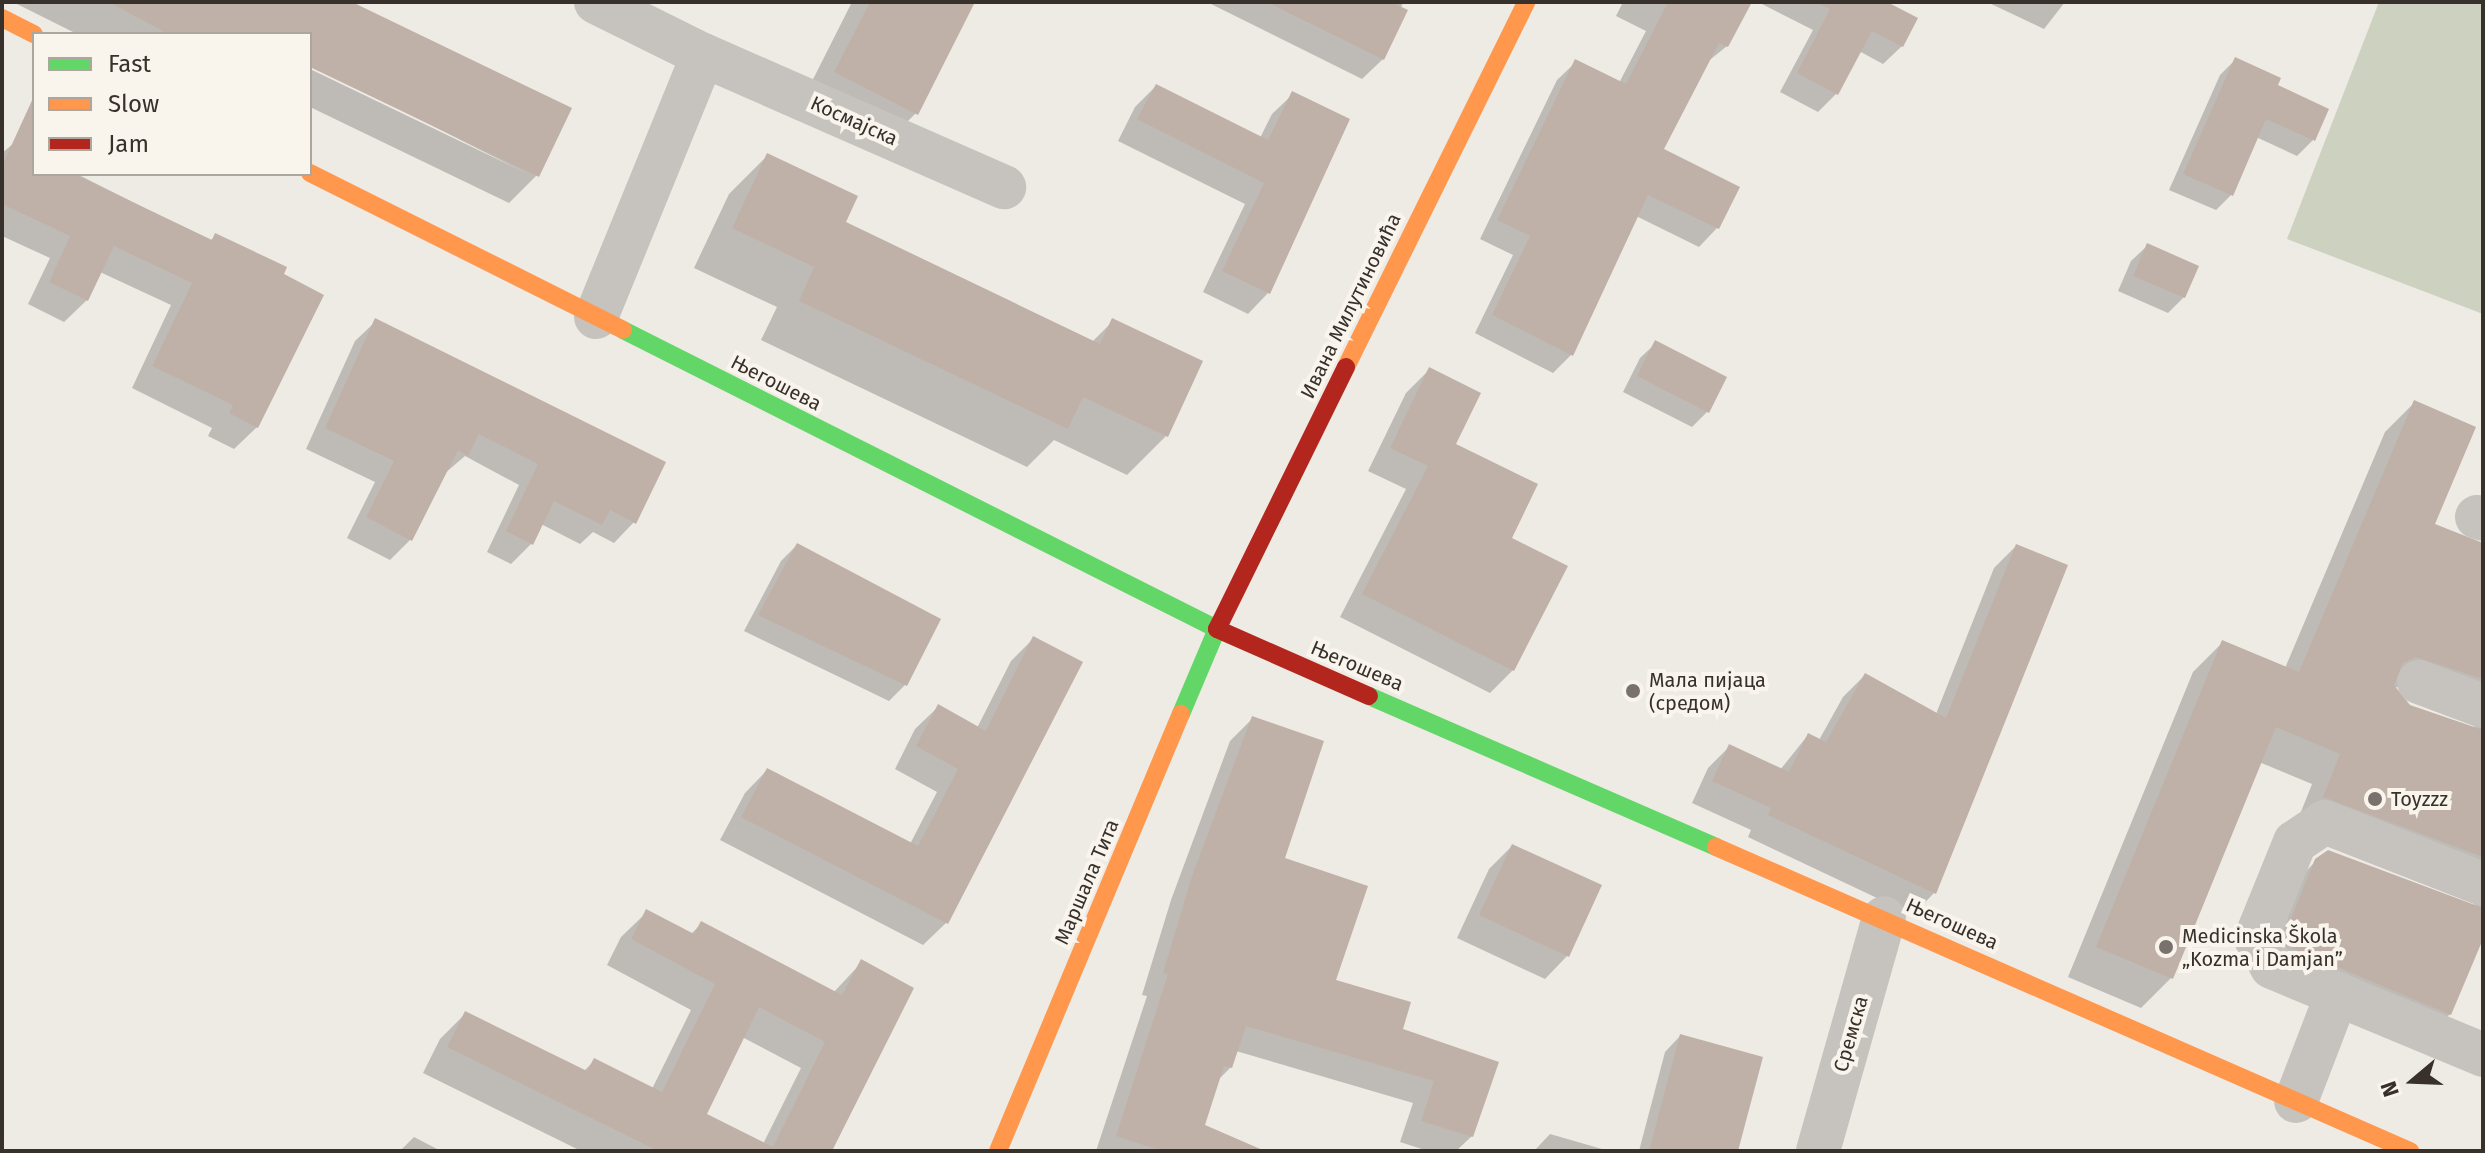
<!DOCTYPE html>
<html>
<head>
<meta charset="utf-8">
<style>
  body { margin:0 }
  #map { position:relative; width:2485px; height:1153px; overflow:hidden; background:#eeeae4; font-family:"Fira Sans",sans-serif }
  div>[style] { position:absolute }
  .green>* { inset:0; background:#cdd2c0 }
  .shadow>* { inset:0; background:#0003 }
  .building>* { inset:0; background:#c0b1a8 }
  .street>* { height:44px; margin:-22px; padding:0 22px; transform-origin:22px; border-radius:22px; background:#c6c2bd }
  .fast>* { height:18px; margin:-9px; padding:0 9px; transform-origin:9px; border-radius:9px; background:#63d668 }
  .slow>* { height:18px; margin:-9px; padding:0 9px; transform-origin:9px; border-radius:9px; background:#ff974d }
  .jam>* { height:18px; margin:-9px; padding:0 9px; transform-origin:9px; border-radius:9px; background:#b3261e }
  .dots>* { width:22px; height:22px; translate:-50% -50%; box-sizing:border-box; border:4px solid #f9f5ed; border-radius:50% }
  span { translate:-50% -50%; white-space:nowrap; text-align:center; line-height:1.15; -webkit-text-stroke:8px #f9f5ed; paint-order:stroke }
  .street-label { font-size:20px; color:#38302b }
  .poi-label { font-size:20px; color:#38302b }
  .left { translate:0 -50%; text-align:left }
  .frame { position:absolute; inset:0; border:4px solid #38302b; pointer-events:none }
  .legend { position:absolute; left:32px; top:32px; width:280px; height:144px; box-sizing:border-box; background:#f9f5ed; border:2px solid #aca69f; margin:0; padding:10px 14px; list-style:none; font-size:24px; color:#38302b }
  .legend li { display:flex; align-items:center; gap:16px; height:40px }
  .legend b { width:40px; border:2px solid #aca69f }
  .north { position:absolute; left:2373px; top:1041px; width:80px; height:80px; -webkit-text-stroke:6px #f9f5ed; paint-order:stroke; rotate:251deg; font-size:22px; font-weight:700; line-height:32px; text-align:center; color:#38302b }
  .north::after { content:''; display:block; margin:auto; width:28px; height:36px; background:#38302b; clip-path:polygon(50% 0,100% 100%,50% 72%,0 100%) }
</style>
</head>
<body>
<div id="map">
  <div class="green">
    <i style="clip-path:polygon(2379px 2px,2483px 2px,2483px 314px,2287px 239px)"></i>
  </div>
  <div class="shadow">
    <i style="clip-path:polygon(13px 2px,347px 2px,537px 175px,509px 203px,310px 107px,310px 69px,528px 174px,310px 64px,310px 34px,77px 34px)"></i>
    <i style="clip-path:polygon(852px 2px,972px 2px,916px 113px,877px 152px,797px 111px)"></i>
    <i style="clip-path:polygon(1207px 2px,1403px 2px,1383px 59px,1362px 79px)"></i>
    <i style="clip-path:polygon(1623px 2px,1750px 2px,1727px 46px,1706px 63px,1661px 150px,1737px 187px,1717px 228px,1699px 247px,1636px 216px,1572px 354px,1553px 373px,1475px 333px,1513px 255px,1480px 239px,1557px 80px,1576px 62px,1619px 83px,1646px 31px,1616px 16px)"></i>
    <i style="clip-path:polygon(1758px 2px,1887px 2px,1902px 46px,1883px 64px,1859px 51px,1836px 94px,1818px 112px,1780px 92px,1813px 30px)"></i>
    <i style="clip-path:polygon(1987px 2px,2065px 2px,2044px 29px)"></i>
    <i style="clip-path:polygon(2236px 59px,2275px 86px,2313px 140px,2297px 156px,2256px 137px,2231px 195px,2216px 210px,2169px 190px,2220px 75px)"></i>
    <i style="clip-path:polygon(1156px 86px,1260px 138px,1272px 114px,1293px 94px,1268px 293px,1248px 314px,1203px 292px,1245px 204px,1118px 141px,1135px 107px)"></i>
    <i style="clip-path:polygon(14px 143px,34px 152px,34px 174px,77px 174px,210px 241px,216px 235px,257px 427px,234px 449px,208px 436px,212px 428px,132px 388px,171px 305px,100px 272px,87px 300px,64px 322px,28px 304px,50px 258px,2px 236px,2px 153px)"></i>
    <i style="clip-path:polygon(768px 155px,843px 223px,1092px 342px,1113px 321px,1166px 436px,1127px 475px,1054px 440px,1027px 467px,761px 340px,777px 307px,694px 268px,729px 194px)"></i>
    <i style="clip-path:polygon(2147px 246px,2184px 297px,2168px 313px,2118px 291px,2131px 261px)"></i>
    <i style="clip-path:polygon(376px 321px,634px 522px,614px 543px,593px 532px,580px 544px,541px 524px,531px 544px,511px 564px,487px 552px,519px 485px,465px 456px,444px 474px,410px 540px,390px 560px,347px 538px,375px 482px,306px 449px,355px 341px)"></i>
    <i style="clip-path:polygon(1656px 343px,1707px 412px,1692px 427px,1623px 392px,1640px 358px)"></i>
    <i style="clip-path:polygon(1429px 370px,1453px 445px,1510px 538px,1513px 670px,1490px 693px,1340px 617px,1406px 489px,1368px 471px,1406px 393px)"></i>
    <i style="clip-path:polygon(evenodd,2414px 403px,2432px 525px,2483px 546px,2483px 933px,2450px 1014px,2427px 1037px,2262px 961px,2293px 884px,2317px 860px,2478px 909px,2463px 890px,2295px 827px,2312px 784px,2259px 762px,2171px 978px,2141px 1008px,2068px 977px,2193px 672px,2222px 643px,2285px 668px,2385px 432px,2414px 403px,2397px 687px,2463px 712px,2480px 734px,2408px 707px,2393px 688px,2397px 687px)"></i>
    <i style="clip-path:polygon(797px 545px,905px 685px,889px 701px,744px 631px,781px 561px)"></i>
    <i style="clip-path:polygon(2016px 546px,1934px 893px,1913px 915px,1748px 837px,1751px 830px,1692px 803px,1708px 768px,1730px 746px,1780px 770px,1808px 735px,1819px 740px,1843px 697px,1865px 675px,1936px 714px,1994px 568px)"></i>
    <i style="clip-path:polygon(1033px 639px,946px 923px,923px 945px,720px 840px,745px 793px,767px 770px,910px 844px,937px 792px,895px 769px,915px 729px,938px 707px,977px 728px,1011px 661px)"></i>
    <i style="clip-path:polygon(1252px 719px,1283px 860px,1334px 981px,1401px 1030px,1472px 1136px,1456px 1151px,1428px 1151px,1400px 1142px,1413px 1103px,1236px 1051px,1231px 1067px,1217px 1081px,1203px 1126px,1204px 1151px,1096px 1151px,1147px 996px,1142px 995px,1171px 900px,1230px 741px)"></i>
    <i style="clip-path:polygon(1512px 846px,1568px 955px,1545px 979px,1457px 938px,1489px 869px)"></i>
    <i style="clip-path:polygon(evenodd,647px 912px,690px 935px,702px 923px,833px 993px,862px 962px,830px 1151px,581px 1151px,423px 1073px,440px 1039px,466px 1013px,583px 1072px,594px 1061px,652px 1089px,691px 1010px,607px 965px,621px 937px,647px 912px,742px 1037px,801px 1068px,763px 1144px,704px 1115px,742px 1037px)"></i>
    <i style="clip-path:polygon(1680px 1036px,1724px 1151px,1639px 1151px,1665px 1052px)"></i>
    <i style="clip-path:polygon(1550px 1134px,1609px 1151px,1534px 1151px)"></i>
    <i style="clip-path:polygon(414px 1137px,441px 1151px,400px 1151px)"></i>
  </div>
  <div class="building">
    <i style="clip-path:polygon(109px 2px,352px 2px,572px 108px,539px 177px,310px 67px,310px 34px,168px 34px)"></i>
    <i style="clip-path:polygon(870px 2px,975px 2px,918px 115px,834px 72px)"></i>
    <i style="clip-path:polygon(1267px 2px,1391px 2px,1408px 10px,1384px 60px)"></i>
    <i style="clip-path:polygon(1668px 2px,1752px 2px,1728px 47px,1719px 43px,1664px 149px,1740px 187px,1719px 229px,1648px 195px,1573px 356px,1492px 315px,1530px 236px,1497px 220px,1575px 59px,1626px 84px)"></i>
    <i style="clip-path:polygon(1816px 2px,1887px 2px,1918px 18px,1903px 47px,1872px 31px,1838px 95px,1797px 73px,1830px 9px)"></i>
    <i style="clip-path:polygon(2235px 57px,2281px 78px,2278px 85px,2329px 109px,2315px 141px,2266px 119px,2233px 196px,2183px 174px)"></i>
    <i style="clip-path:polygon(1156px 84px,1268px 140px,1292px 91px,1350px 119px,1270px 294px,1222px 271px,1264px 183px,1137px 119px)"></i>
    <i style="clip-path:polygon(34px 96px,34px 174px,74px 174px,212px 240px,215px 233px,287px 267px,284px 274px,324px 295px,258px 428px,229px 413px,233px 405px,152px 366px,192px 283px,114px 246px,88px 301px,49px 282px,70px 236px,2px 204px,2px 166px)"></i>
    <i style="clip-path:polygon(767px 153px,858px 196px,846px 222px,1100px 344px,1112px 318px,1203px 361px,1168px 437px,1083px 397px,1068px 429px,799px 301px,814px 267px,732px 228px)"></i>
    <i style="clip-path:polygon(2147px 243px,2199px 266px,2185px 298px,2133px 276px)"></i>
    <i style="clip-path:polygon(375px 318px,666px 462px,636px 524px,610px 510px,602px 525px,554px 501px,533px 545px,506px 531px,538px 464px,479px 434px,468px 456px,458px 450px,412px 541px,366px 517px,394px 461px,325px 428px)"></i>
    <i style="clip-path:polygon(1655px 340px,1727px 377px,1709px 413px,1637px 376px)"></i>
    <i style="clip-path:polygon(1429px 367px,1481px 393px,1456px 444px,1538px 484px,1512px 538px,1568px 566px,1514px 671px,1362px 594px,1428px 466px,1390px 448px)"></i>
    <i style="clip-path:polygon(2414px 400px,2476px 427px,2435px 524px,2483px 543px,2483px 679px,2416px 657px,2403px 663px,2394px 685px,2410px 705px,2483px 730px,2483px 857px,2323px 797px,2340px 754px,2276px 727px,2173px 979px,2096px 947px,2222px 640px,2299px 672px)"></i>
    <i style="clip-path:polygon(797px 543px,941px 619px,907px 686px,758px 615px)"></i>
    <i style="clip-path:polygon(2016px 544px,2068px 565px,1936px 894px,1768px 815px,1771px 808px,1712px 781px,1729px 744px,1789px 772px,1808px 733px,1826px 742px,1865px 673px,1946px 718px)"></i>
    <i style="clip-path:polygon(1033px 636px,1083px 662px,948px 924px,741px 817px,767px 768px,918px 846px,958px 769px,916px 746px,938px 704px,986px 731px)"></i>
    <i style="clip-path:polygon(1252px 716px,1324px 741px,1285px 858px,1368px 886px,1336px 980px,1411px 1002px,1403px 1029px,1499px 1062px,1473px 1137px,1421px 1121px,1434px 1081px,1246px 1026px,1232px 1068px,1224px 1066px,1205px 1125px,1265px 1151px,1162px 1151px,1116px 1136px,1168px 974px,1163px 973px,1192px 876px)"></i>
    <i style="clip-path:polygon(1512px 844px,1602px 885px,1569px 957px,1479px 915px)"></i>
    <i style="clip-path:polygon(2328px 850px,2483px 908px,2483px 939px,2451px 1015px,2290px 947px,2284px 936px,2315px 859px)"></i>
    <i style="clip-path:polygon(evenodd,646px 909px,694px 934px,701px 921px,842px 995px,861px 959px,914px 988px,832px 1151px,658px 1151px,447px 1047px,465px 1011px,587px 1071px,594px 1058px,662px 1092px,715px 984px,631px 939px,646px 909px,759px 1007px,825px 1042px,773px 1147px,707px 1114px,759px 1007px)"></i>
    <i style="clip-path:polygon(1680px 1034px,1763px 1057px,1738px 1151px,1649px 1151px)"></i>
  </div>
  <div class="street">
    <i style="left:596px;top:2px;width:119px;rotate:26.4deg"></i>
    <i style="left:703px;top:55px;width:283px;rotate:112.2deg"></i>
    <i style="left:703px;top:55px;width:329px;rotate:23.7deg"></i>
    <i style="left:2477px;top:517px;width:6px;rotate:18deg"></i>
    <i style="left:2419px;top:682px;width:68px;rotate:20.6deg"></i>
    <i style="left:2483px;top:884px;width:170px;rotate:-158.6deg"></i>
    <i style="left:2325px;top:822px;width:36px;rotate:146deg"></i>
    <i style="left:2295px;top:842px;width:104px;rotate:112.1deg"></i>
    <i style="left:2256px;top:938px;width:33px;rotate:61deg"></i>
    <i style="left:2272px;top:967px;width:229px;rotate:22.6deg"></i>
    <i style="left:2296px;top:1101px;width:115px;rotate:-69deg"></i>
    <i style="left:1818px;top:1151px;width:242px;rotate:-74.2deg"></i>
  </div>
  <div class="fast">
    <i style="left:623px;top:330px;width:665px;rotate:26.72deg"></i>
    <i style="left:1217px;top:629px;width:92px;rotate:113deg"></i>
    <i style="left:1369px;top:696px;width:378px;rotate:23.5deg"></i>
  </div>
  <div class="slow">
    <i style="left:2px;top:18px;width:36px;rotate:27deg"></i>
    <i style="left:310px;top:173px;width:350px;rotate:26.6deg"></i>
    <i style="left:1346px;top:367px;width:407px;rotate:-63.7deg"></i>
    <i style="left:1716px;top:847px;width:758px;rotate:23.66deg"></i>
    <i style="left:998px;top:1151px;width:474px;rotate:-67.3deg"></i>
  </div>
  <div class="jam">
    <i style="left:1346px;top:367px;width:292px;rotate:116.2deg"></i>
    <i style="left:1217px;top:629px;width:166px;rotate:23.8deg"></i>
  </div>
  <div class="dots">
    <i style="left:1633px;top:691px;background:#78716c"></i>
    <i style="left:2375px;top:799px;background:#78716c"></i>
    <i style="left:2166px;top:947px;background:#78716c"></i>
  </div>
  <div class="street-label">
    <span style="left:854px;top:121px;rotate:24deg">Космајска</span>
    <span style="left:1351px;top:306px;rotate:-64deg">Ивана Милутиновића</span>
    <span style="left:776px;top:383px;rotate:27deg">Његошева</span>
    <span style="left:1357px;top:666px;rotate:23deg">Његошева</span>
    <span style="left:1087px;top:882px;rotate:-67deg">Маршала Тита</span>
    <span style="left:1952px;top:924px;rotate:24deg">Његошева</span>
    <span style="left:1851px;top:1034px;rotate:-74deg">Сремска</span>
  </div>
  <div class="poi-label">
    <span class="left" style="left:1649px;top:692px">Мала пијаца<br>(средом)</span>
    <span class="left" style="left:2391px;top:799px">Toyzzz</span>
    <span class="left" style="left:2182px;top:948px">Medicinska Škola<br>„Kozma i Damjan”</span>
  </div>
  <div class="frame"></div>
  <ul class="legend">
  <li><b style="height:10px;background:#63d668"></b>Fast</li>
  <li><b style="height:10px;background:#ff974d"></b>Slow</li>
  <li><b style="height:10px;background:#b3261e"></b>Jam</li>
  </ul>
  <div class="north">N</div>
</div>
</body>
</html>
